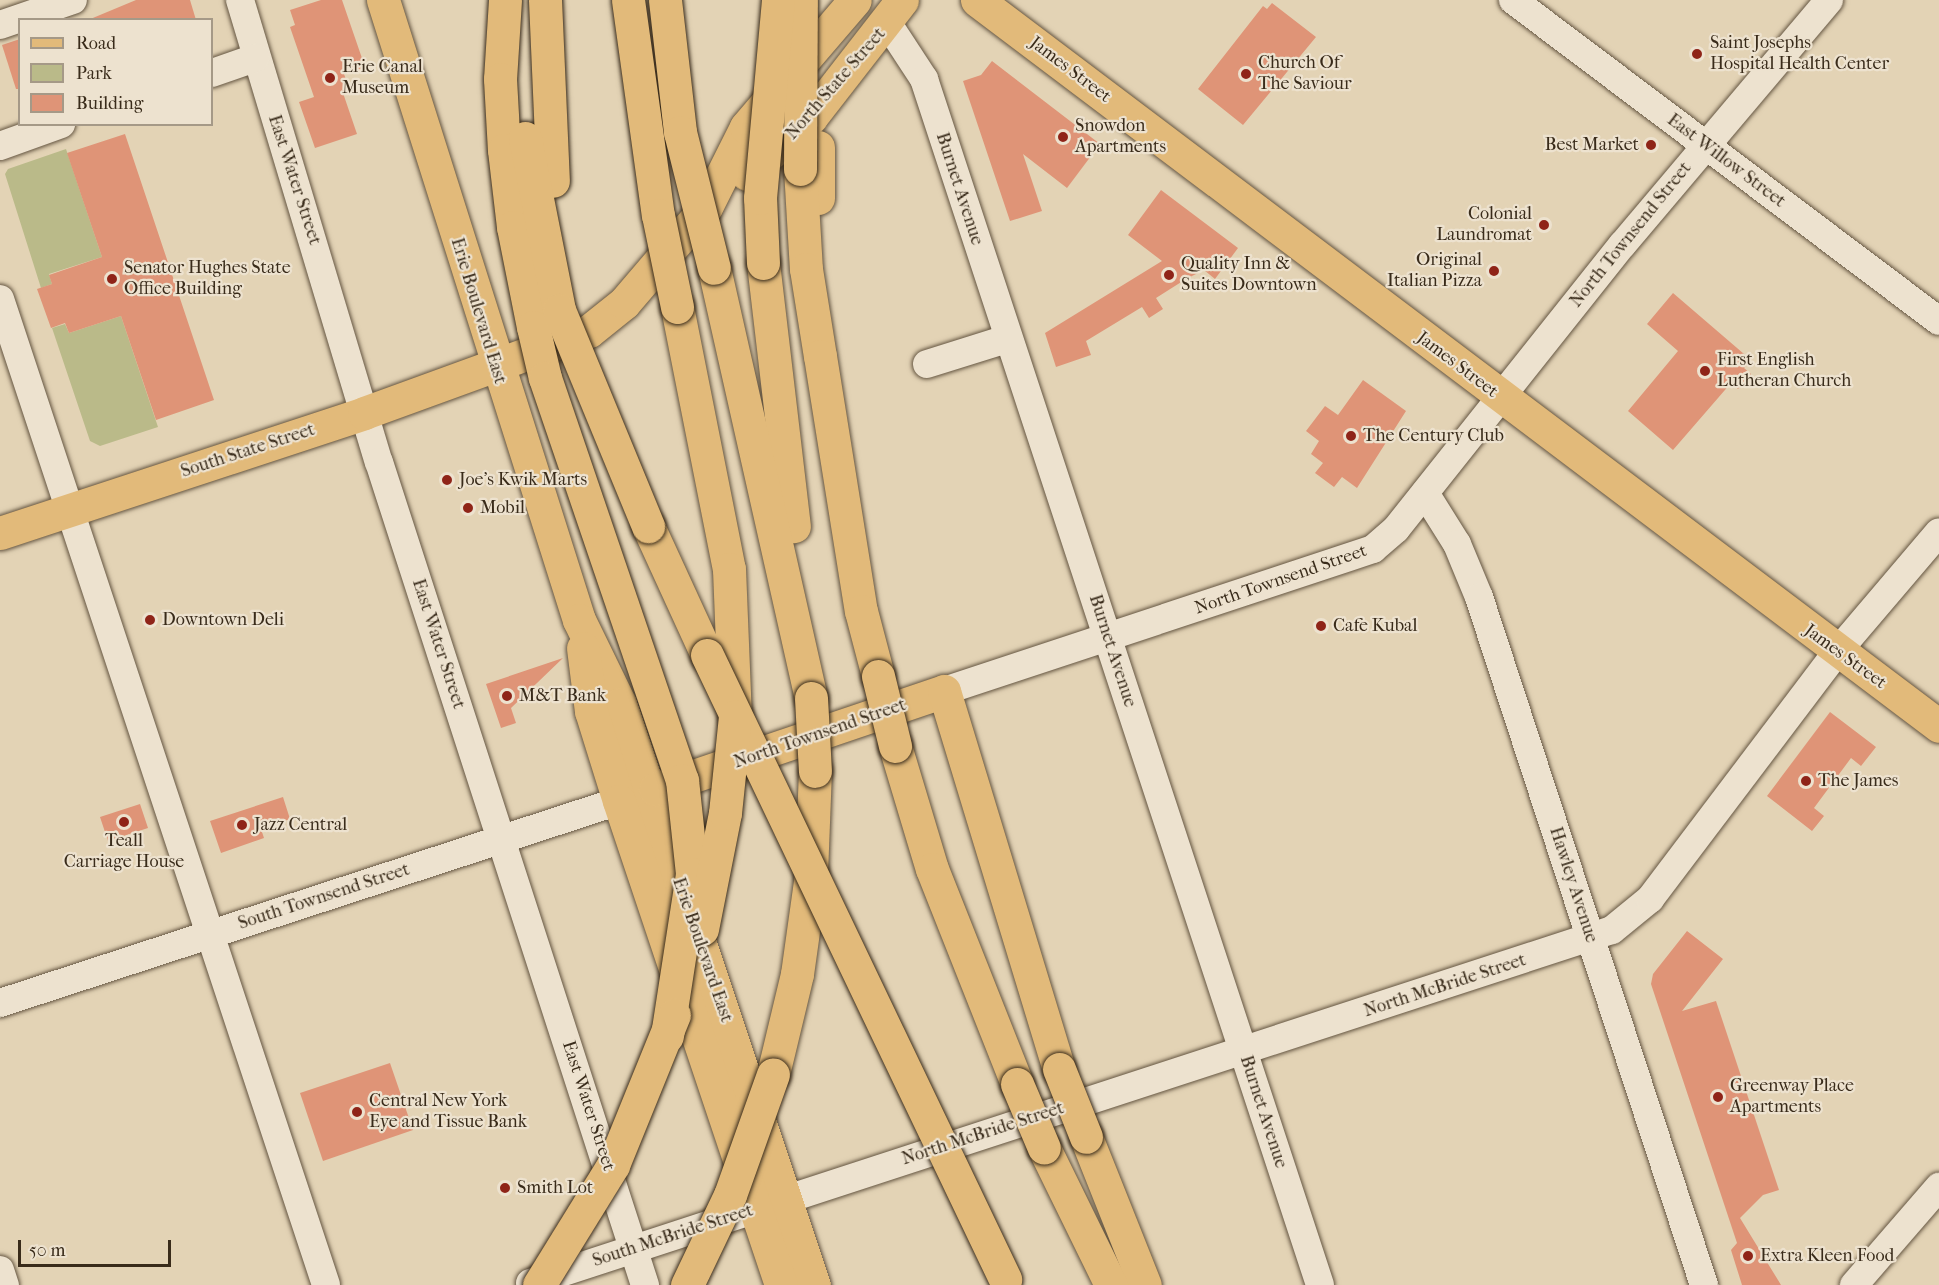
<!DOCTYPE html>
<html>
<head>
<meta charset="utf-8">
<style>
  body { margin:0 }
  #map { position:relative; width:1939px; height:1285px; overflow:hidden; background:#e3d3b5; font-family:"IM FELL French Canon",serif }
  div>[style] { position:absolute }
  .green>* { inset:0; background:#baba89 }
  .building>* { inset:0; background:#df9477 }
  .roads { filter:drop-shadow(0 0 2px #645541) drop-shadow(0 0 2px #645541) }
  .minor>* { height:28px; margin:-14px; padding:0 14px; transform-origin:14px; border-radius:14px; background:#ede2cf }
  .major>* { height:33px; margin:-16.5px; padding:0 16.5px; transform-origin:16.5px; border-radius:16.5px; background:#e2ba7a }
  .highway>* { height:33px; margin:-16.5px; padding:0 16.5px; transform-origin:16.5px; border-radius:16.5px; background:#e2ba7a }
  .bridges { filter:drop-shadow(0 0 2px #392b1a) drop-shadow(0 0 2px #392b1a) }
  .highway-bridge>* { height:33px; margin:-16.5px; padding:0 16.5px; transform-origin:16.5px; border-radius:16.5px; background:#e2ba7a }
  .dots>* { width:16px; height:16px; translate:-50% -50%; box-sizing:border-box; border:3px solid #ede2cf; border-radius:50% }
  span { translate:-50% -50%; white-space:nowrap; text-align:center; line-height:1.15; -webkit-text-stroke:4.5px #ede2cf; paint-order:stroke }
  .poi-label { font-size:18px; color:#392b1a }
  .left { translate:0 -50%; text-align:left }
  .right { translate:-100% -50%; text-align:right }
  .street-label { font-size:18px; color:#392b1a }
  .legend { position:absolute; left:18px; top:18px; width:195px; height:108px; box-sizing:border-box; background:#ede2cf; border:2px solid #a59987; margin:0; padding:8px 10px; list-style:none; font-size:18px; color:#392b1a }
  .legend li { display:flex; align-items:center; gap:12px; height:30px }
  .legend b { width:30px; border:2px solid #a59987 }
  .scale { position:absolute; left:18px; top:1240px; width:153px; height:27px; box-sizing:border-box; border:3px solid #392b1a; border-top:0; padding-left:8px; font-size:18px; line-height:21px; white-space:nowrap; color:#392b1a; -webkit-text-stroke:4px #ede2cf; paint-order:stroke }
</style>
</head>
<body>
<div id="map">
  <div class="green">
    <i style="clip-path:polygon(66px 149px,102px 257px,49px 274px,52px 284px,41px 288px,5px 174px,8px 169px)"></i>
    <i style="clip-path:polygon(121px 316px,158px 427px,100px 446px,90px 441px,52px 328px,65px 324px,69px 333px)"></i>
  </div>
  <div class="building">
    <i style="clip-path:polygon(136px 0,190px 0,196px 20px,88px 20px)"></i>
    <i style="clip-path:polygon(321px 0,342px 0,365px 67px,344px 74px,350px 91px,343px 93px,357px 134px,315px 148px,299px 102px,314px 97px,290px 27px,295px 25px,290px 10px)"></i>
    <i style="clip-path:polygon(1272px 3px,1316px 37px,1243px 125px,1198px 89px,1263px 6px,1267px 9px)"></i>
    <i style="clip-path:polygon(20px 39px,20px 89px,16px 89px,2px 45px)"></i>
    <i style="clip-path:polygon(992px 61px,1100px 144px,1067px 188px,1023px 154px,1042px 211px,1010px 221px,963px 81px,981px 75px)"></i>
    <i style="clip-path:polygon(125px 134px,214px 400px,156px 420px,121px 316px,69px 333px,65px 323px,51px 328px,37px 289px,52px 284px,49px 275px,102px 257px,67px 153px)"></i>
    <i style="clip-path:polygon(1161px 190px,1238px 248px,1215px 279px,1204px 270px,1186px 279px,1156px 298px,1163px 309px,1149px 318px,1142px 307px,1086px 341px,1091px 355px,1056px 367px,1045px 333px,1162px 261px,1128px 235px)"></i>
    <i style="clip-path:polygon(1673px 293px,1751px 360px,1744px 368px,1751px 374px,1738px 389px,1731px 383px,1673px 450px,1628px 411px,1678px 351px,1647px 324px)"></i>
    <i style="clip-path:polygon(1363px 380px,1406px 411px,1357px 488px,1342px 477px,1334px 487px,1315px 473px,1323px 463px,1311px 454px,1319px 441px,1306px 431px,1325px 406px,1338px 415px)"></i>
    <i style="clip-path:polygon(563px 658px,511px 708px,516px 723px,501px 728px,486px 684px)"></i>
    <i style="clip-path:polygon(1830px 712px,1876px 747px,1861px 766px,1851px 758px,1814px 808px,1824px 816px,1812px 831px,1767px 796px)"></i>
    <i style="clip-path:polygon(283px 797px,290px 819px,261px 829px,264px 838px,221px 853px,210px 821px)"></i>
    <i style="clip-path:polygon(140px 804px,148px 828px,108px 841px,100px 817px)"></i>
    <i style="clip-path:polygon(1687px 931px,1723px 959px,1682px 1011px,1716px 1001px,1779px 1190px,1763px 1195px,1740px 1218px,1781px 1285px,1742px 1285px,1731px 1250px,1737px 1243px,1651px 984px,1653px 974px)"></i>
    <i style="clip-path:polygon(390px 1063px,413px 1130px,323px 1161px,300px 1093px)"></i>
  </div>
  <div class="roads">
    <div class="minor">
      <i style="left:240px;top:0;width:482px;rotate:73.3deg"></i>
      <i style="left:379px;top:462px;width:865px;rotate:72.09deg"></i>
      <i style="left:1513px;top:0;width:533px;rotate:37deg"></i>
      <i style="left:888px;top:24px;width:66px;rotate:56.8deg"></i>
      <i style="left:924px;top:79px;width:1269px;rotate:71.82deg"></i>
      <i style="left:0;top:25px;width:77px;rotate:-18.9deg"></i>
      <i style="left:212px;top:73px;width:46px;rotate:-19.2deg"></i>
      <i style="left:0;top:146px;width:65px;rotate:-19.8deg"></i>
      <i style="left:0;top:299px;width:1038px;rotate:71.7deg"></i>
      <i style="left:927px;top:364px;width:84px;rotate:-17.4deg"></i>
      <i style="left:1425px;top:493px;width:60px;rotate:57.9deg"></i>
      <i style="left:1457px;top:544px;width:57px;rotate:67.5deg"></i>
      <i style="left:1479px;top:597px;width:724px;rotate:71.89deg"></i>
      <i style="left:944px;top:691px;width:452px;rotate:-18.3deg"></i>
      <i style="left:1373px;top:549px;width:30px;rotate:-41deg"></i>
      <i style="left:1396px;top:529px;width:364px;rotate:-51.5deg"></i>
      <i style="left:1623px;top:244px;width:319px;rotate:-49.8deg"></i>
      <i style="left:0;top:1003px;width:651px;rotate:-18.07deg"></i>
      <i style="left:0;top:1270px;width:16px;rotate:72deg"></i>
      <i style="left:530px;top:1283px;width:1138px;rotate:-18.07deg"></i>
      <i style="left:1612px;top:930px;width:49px;rotate:-39.2deg"></i>
      <i style="left:1650px;top:899px;width:310px;rotate:-52.9deg"></i>
      <i style="left:1837px;top:652px;width:157px;rotate:-49.6deg"></i>
      <i style="left:1854px;top:1285px;width:130px;rotate:-49.1deg"></i>
    </div>
    <div class="major">
      <i style="left:383px;top:0;width:650px;rotate:72.46deg"></i>
      <i style="left:579px;top:620px;width:93px;rotate:64deg"></i>
      <i style="left:620px;top:704px;width:613px;rotate:71.54deg"></i>
      <i style="left:977px;top:0;width:1205px;rotate:37.04deg"></i>
      <i style="left:747px;top:174px;width:86px;rotate:-41.7deg"></i>
      <i style="left:811px;top:117px;width:148px;rotate:-52.1deg"></i>
      <i style="left:0;top:533px;width:383px;rotate:-18.2deg"></i>
      <i style="left:364px;top:413px;width:239px;rotate:-20deg"></i>
      <i style="left:589px;top:331px;width:45px;rotate:-38.7deg"></i>
      <i style="left:624px;top:303px;width:126px;rotate:-49.5deg"></i>
      <i style="left:706px;top:207px;width:89px;rotate:-63.4deg"></i>
      <i style="left:746px;top:127px;width:167px;rotate:-49.4deg"></i>
      <i style="left:583px;top:648px;width:64px;rotate:82.8deg"></i>
      <i style="left:591px;top:711px;width:94px;rotate:72.7deg"></i>
      <i style="left:619px;top:801px;width:510px;rotate:71.49deg"></i>
      <i style="left:655px;top:789px;width:305px;rotate:-18.7deg"></i>
    </div>
    <div class="highway">
      <i style="left:818px;top:147px;width:51px;rotate:90deg"></i>
      <i style="left:800px;top:169px;width:100px;rotate:86.6deg"></i>
      <i style="left:806px;top:269px;width:88px;rotate:80.9deg"></i>
      <i style="left:820px;top:356px;width:258px;rotate:80.9deg"></i>
      <i style="left:861px;top:611px;width:67px;rotate:75.3deg"></i>
      <i style="left:763px;top:263px;width:265px;rotate:83.3deg"></i>
      <i style="left:714px;top:268px;width:441px;rotate:77.3deg"></i>
      <i style="left:677px;top:307px;width:267px;rotate:78.8deg"></i>
      <i style="left:729px;top:569px;width:148px;rotate:87.7deg"></i>
      <i style="left:648px;top:526px;width:142px;rotate:65.4deg"></i>
      <i style="left:944px;top:691px;width:395px;rotate:73.1deg"></i>
      <i style="left:895px;top:746px;width:128px;rotate:73.3deg"></i>
      <i style="left:932px;top:869px;width:231px;rotate:68.4deg"></i>
      <i style="left:773px;top:1074px;width:103px;rotate:-76.5deg"></i>
      <i style="left:797px;top:974px;width:101px;rotate:-82deg"></i>
      <i style="left:811px;top:874px;width:103px;rotate:-87.8deg"></i>
      <i style="left:1086px;top:1137px;width:159px;rotate:68.3deg"></i>
      <i style="left:1044px;top:1148px;width:153px;rotate:63.9deg"></i>
    </div>
  </div>
  <div class="bridges">
    <div class="highway-bridge">
      <i style="left:505px;top:0;width:79px;rotate:93.6deg"></i>
      <i style="left:500px;top:79px;width:71px;rotate:86.8deg"></i>
      <i style="left:504px;top:150px;width:78px;rotate:83.3deg"></i>
      <i style="left:513px;top:227px;width:102px;rotate:78.7deg"></i>
      <i style="left:533px;top:327px;width:52px;rotate:76.8deg"></i>
      <i style="left:545px;top:378px;width:425px;rotate:71.2deg"></i>
      <i style="left:682px;top:780px;width:95px;rotate:83.9deg"></i>
      <i style="left:692px;top:874px;width:164px;rotate:98.8deg"></i>
      <i style="left:545px;top:0;width:181px;rotate:87.5deg"></i>
      <i style="left:628px;top:0;width:217px;rotate:82.1deg"></i>
      <i style="left:658px;top:215px;width:94px;rotate:78.3deg"></i>
      <i style="left:665px;top:0;width:133px;rotate:83.5deg"></i>
      <i style="left:680px;top:132px;width:140px;rotate:76deg"></i>
      <i style="left:525px;top:138px;width:175px;rotate:78.8deg"></i>
      <i style="left:559px;top:310px;width:234px;rotate:67.6deg"></i>
      <i style="left:800px;top:169px;width:169px;rotate:-89.7deg"></i>
      <i style="left:763px;top:263px;width:65px;rotate:-92.6deg"></i>
      <i style="left:760px;top:198px;width:199px;rotate:-84.8deg"></i>
      <i style="left:707px;top:655px;width:692px;rotate:64.47deg"></i>
      <i style="left:878px;top:676px;width:72px;rotate:76.3deg"></i>
      <i style="left:811px;top:698px;width:73px;rotate:86.9deg"></i>
      <i style="left:702px;top:929px;width:118px;rotate:-78.8deg"></i>
      <i style="left:725px;top:813px;width:97px;rotate:-84.1deg"></i>
      <i style="left:1059px;top:1069px;width:73px;rotate:68.3deg"></i>
      <i style="left:1017px;top:1084px;width:69px;rotate:67.1deg"></i>
      <i style="left:539px;top:1285px;width:141px;rotate:-58.3deg"></i>
      <i style="left:613px;top:1165px;width:162px;rotate:-67.9deg"></i>
      <i style="left:687px;top:1285px;width:100px;rotate:-64.5deg"></i>
      <i style="left:730px;top:1195px;width:128px;rotate:-70.4deg"></i>
    </div>
  </div>
  <div class="dots">
    <i style="left:1697px;top:54px;background:#8f2418"></i>
    <i style="left:1246px;top:74px;background:#8f2418"></i>
    <i style="left:330px;top:78px;background:#8f2418"></i>
    <i style="left:1063px;top:137px;background:#8f2418"></i>
    <i style="left:1651px;top:145px;background:#8f2418"></i>
    <i style="left:1544px;top:225px;background:#8f2418"></i>
    <i style="left:1494px;top:271px;background:#8f2418"></i>
    <i style="left:1169px;top:275px;background:#8f2418"></i>
    <i style="left:112px;top:279px;background:#8f2418"></i>
    <i style="left:1705px;top:371px;background:#8f2418"></i>
    <i style="left:1351px;top:436px;background:#8f2418"></i>
    <i style="left:447px;top:480px;background:#8f2418"></i>
    <i style="left:468px;top:508px;background:#8f2418"></i>
    <i style="left:150px;top:620px;background:#8f2418"></i>
    <i style="left:1321px;top:626px;background:#8f2418"></i>
    <i style="left:507px;top:696px;background:#8f2418"></i>
    <i style="left:1806px;top:781px;background:#8f2418"></i>
    <i style="left:124px;top:822px;background:#8f2418"></i>
    <i style="left:242px;top:825px;background:#8f2418"></i>
    <i style="left:1718px;top:1097px;background:#8f2418"></i>
    <i style="left:357px;top:1112px;background:#8f2418"></i>
    <i style="left:505px;top:1188px;background:#8f2418"></i>
    <i style="left:1748px;top:1256px;background:#8f2418"></i>
  </div>
  <div class="poi-label">
    <span class="left" style="left:1710px;top:54px">Saint Josephs<br>Hospital Health Center</span>
    <span class="left" style="left:1258px;top:74px">Church Of<br>The Saviour</span>
    <span class="left" style="left:342px;top:78px">Erie Canal<br>Museum</span>
    <span class="left" style="left:1075px;top:137px">Snowdon<br>Apartments</span>
    <span class="right" style="left:1639px;top:145px">Best Market</span>
    <span class="right" style="left:1532px;top:225px">Colonial<br>Laundromat</span>
    <span class="right" style="left:1482px;top:271px">Original<br>Italian Pizza</span>
    <span class="left" style="left:1181px;top:275px">Quality Inn &amp;<br>Suites Downtown</span>
    <span class="left" style="left:124px;top:279px">Senator Hughes State<br>Office Building</span>
    <span class="left" style="left:1717px;top:371px">First English<br>Lutheran Church</span>
    <span class="left" style="left:1363px;top:436px">The Century Club</span>
    <span class="left" style="left:459px;top:480px">Joe's Kwik Marts</span>
    <span class="left" style="left:480px;top:508px">Mobil</span>
    <span class="left" style="left:162px;top:620px">Downtown Deli</span>
    <span class="left" style="left:1333px;top:626px">Cafe Kubal</span>
    <span class="left" style="left:519px;top:696px">M&amp;T Bank</span>
    <span class="left" style="left:1818px;top:781px">The James</span>
    <span class="left" style="left:254px;top:825px">Jazz Central</span>
    <span style="left:124px;top:852px">Teall<br>Carriage House</span>
    <span class="left" style="left:1730px;top:1097px">Greenway Place<br>Apartments</span>
    <span class="left" style="left:369px;top:1112px">Central New York<br>Eye and Tissue Bank</span>
    <span class="left" style="left:517px;top:1188px">Smith Lot</span>
    <span class="left" style="left:1760px;top:1256px">Extra Kleen Food</span>
  </div>
  <div class="street-label">
    <span style="left:1070px;top:70px;rotate:37deg">James Street</span>
    <span style="left:836px;top:84px;rotate:-49deg">North State Street</span>
    <span style="left:1726px;top:161px;rotate:37deg">East Willow Street</span>
    <span style="left:294px;top:180px;rotate:72deg">East Water Street</span>
    <span style="left:959px;top:189px;rotate:72deg">Burnet Avenue</span>
    <span style="left:1631px;top:235px;rotate:-51deg">North Townsend Street</span>
    <span style="left:478px;top:311px;rotate:73deg">Erie Boulevard East</span>
    <span style="left:1457px;top:365px;rotate:37deg">James Street</span>
    <span style="left:248px;top:451px;rotate:-18deg">South State Street</span>
    <span style="left:1281px;top:580px;rotate:-19deg">North Townsend Street</span>
    <span style="left:438px;top:644px;rotate:72deg">East Water Street</span>
    <span style="left:1112px;top:651px;rotate:72deg">Burnet Avenue</span>
    <span style="left:1845px;top:657px;rotate:36deg">James Street</span>
    <span style="left:820px;top:734px;rotate:-19deg">North Townsend Street</span>
    <span style="left:1573px;top:885px;rotate:72deg">Hawley Avenue</span>
    <span style="left:324px;top:897px;rotate:-18deg">South Townsend Street</span>
    <span style="left:702px;top:950px;rotate:71deg">Erie Boulevard East</span>
    <span style="left:1445px;top:986px;rotate:-18deg">North McBride Street</span>
    <span style="left:588px;top:1106px;rotate:72deg">East Water Street</span>
    <span style="left:1263px;top:1112px;rotate:72deg">Burnet Avenue</span>
    <span style="left:983px;top:1134px;rotate:-18deg">North McBride Street</span>
    <span style="left:673px;top:1236px;rotate:-18deg">South McBride Street</span>
  </div>
  <ul class="legend">
  <li><b style="height:8px;background:#e2ba7a"></b>Road</li>
  <li><b style="height:16px;background:#baba89"></b>Park</li>
  <li><b style="height:16px;background:#df9477"></b>Building</li>
  </ul>
  <div class="scale">50 m</div>
</div>
</body>
</html>
